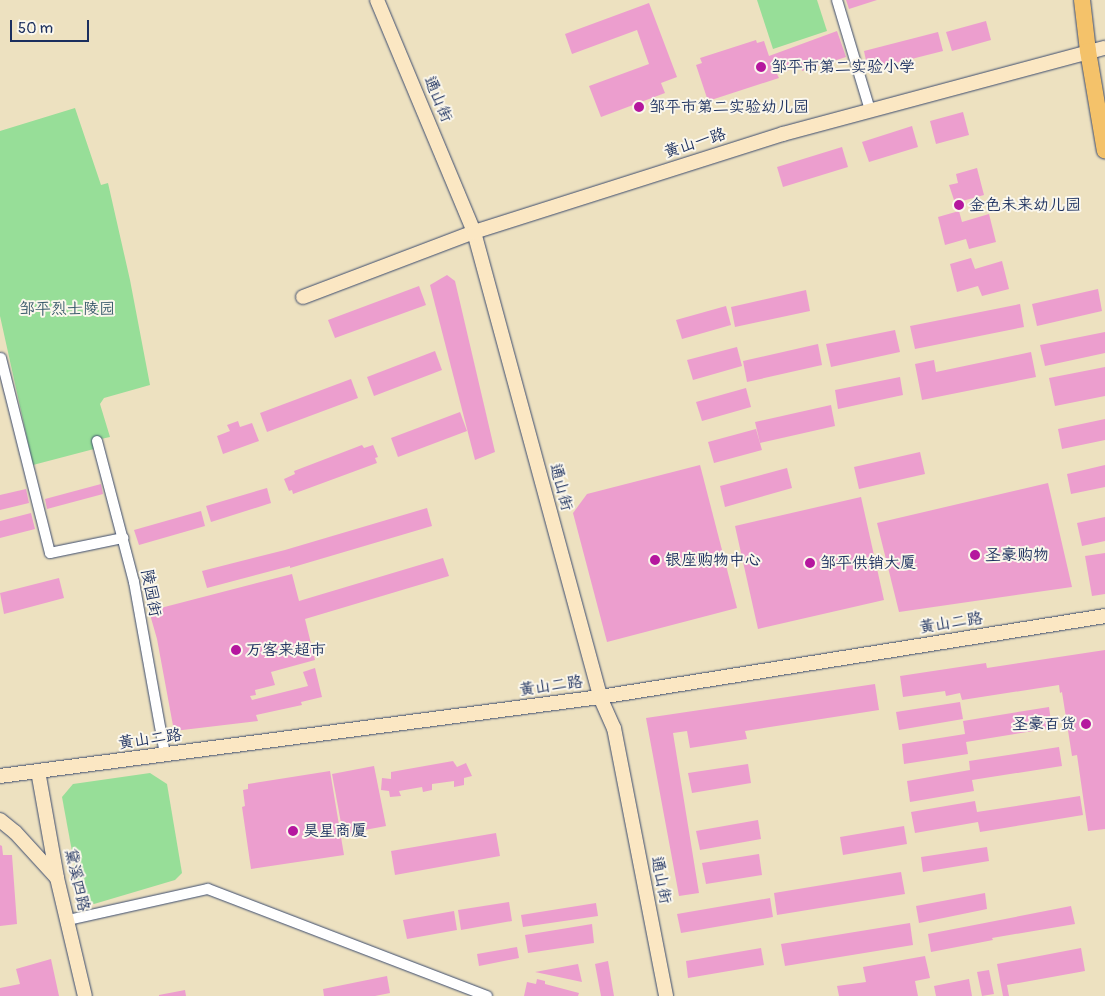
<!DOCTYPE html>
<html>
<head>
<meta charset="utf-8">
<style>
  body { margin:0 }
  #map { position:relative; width:1105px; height:996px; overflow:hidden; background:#ede1c0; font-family:Pangolin,"LXGW WenKai TC",sans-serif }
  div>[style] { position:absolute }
  .green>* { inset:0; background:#97de98 }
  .building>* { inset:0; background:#ec9ece }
  .roads { filter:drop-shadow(0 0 1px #3a4a6d) drop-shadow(0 0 1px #3a4a6d) }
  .street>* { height:10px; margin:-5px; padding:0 5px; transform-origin:5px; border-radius:5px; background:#fff }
  .secondary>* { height:14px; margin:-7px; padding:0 7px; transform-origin:7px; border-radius:7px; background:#fbe7c3 }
  .primary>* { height:16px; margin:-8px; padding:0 8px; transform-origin:8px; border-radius:8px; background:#f4c26a }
  .dots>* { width:14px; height:14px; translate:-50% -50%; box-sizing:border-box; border:2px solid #fbf7ec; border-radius:50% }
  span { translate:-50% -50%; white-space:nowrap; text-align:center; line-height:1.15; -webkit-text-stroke:4px #fbf7ec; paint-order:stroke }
  .poi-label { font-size:16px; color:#1b2f5e }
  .left { translate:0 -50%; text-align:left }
  .right { translate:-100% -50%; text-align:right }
  .street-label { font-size:16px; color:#1b2f5e }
  .park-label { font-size:16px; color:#3a5b6c }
  .scale { position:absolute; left:10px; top:20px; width:79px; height:22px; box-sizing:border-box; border:2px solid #1b2f5e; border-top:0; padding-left:6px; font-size:15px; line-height:18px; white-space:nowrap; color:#1b2f5e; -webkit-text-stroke:4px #fbf7ec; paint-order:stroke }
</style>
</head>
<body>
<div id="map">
  <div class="green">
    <i style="clip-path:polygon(757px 0,817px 0,827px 31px,773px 49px)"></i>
    <i style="clip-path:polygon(75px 108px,101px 185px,108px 183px,130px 280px,150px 385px,104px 398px,100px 404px,110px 437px,92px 441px,94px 449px,33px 465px,0 316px,0 131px)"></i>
    <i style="clip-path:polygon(150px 773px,167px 784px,182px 873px,175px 880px,94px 904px,80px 895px,62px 797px,73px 784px)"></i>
  </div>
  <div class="building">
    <i style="clip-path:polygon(846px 0,877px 0,849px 9px)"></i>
    <i style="clip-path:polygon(649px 3px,677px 77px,661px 83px,665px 93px,601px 117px,589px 86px,649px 64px,637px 30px,572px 54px,565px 34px)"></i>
    <i style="clip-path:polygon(986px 21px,991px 40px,952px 51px,946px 32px)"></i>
    <i style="clip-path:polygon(837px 31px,846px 57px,802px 71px,801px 66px,777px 74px,779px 78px,708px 101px,696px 65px,702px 63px,700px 58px,756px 40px,757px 43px,764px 41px,769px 56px)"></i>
    <i style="clip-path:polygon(938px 32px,943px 51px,868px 70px,864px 51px)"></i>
    <i style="clip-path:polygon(963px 112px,969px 135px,936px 144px,930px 121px)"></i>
    <i style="clip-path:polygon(912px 126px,918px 147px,869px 162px,862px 142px)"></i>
    <i style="clip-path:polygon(842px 147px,848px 167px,783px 187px,777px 167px)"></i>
    <i style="clip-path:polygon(977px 168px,984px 195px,955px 203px,949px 185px,958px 183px,956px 174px)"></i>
    <i style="clip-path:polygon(959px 211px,962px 222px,989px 214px,996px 242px,969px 249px,966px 239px,945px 245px,938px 217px)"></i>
    <i style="clip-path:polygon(971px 258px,975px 269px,1002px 261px,1009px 289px,982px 296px,978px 286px,957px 292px,950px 264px)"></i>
    <i style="clip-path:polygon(447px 275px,455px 281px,495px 452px,475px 460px,430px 285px)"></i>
    <i style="clip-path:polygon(419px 286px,426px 305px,335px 338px,328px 320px)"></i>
    <i style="clip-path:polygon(1098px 289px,1102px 311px,1037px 326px,1032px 304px)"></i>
    <i style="clip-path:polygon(806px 290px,810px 311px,735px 327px,731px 307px)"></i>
    <i style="clip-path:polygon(1020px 304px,1024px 327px,915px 349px,910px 326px)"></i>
    <i style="clip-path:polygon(726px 306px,731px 325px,682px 339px,676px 320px)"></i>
    <i style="clip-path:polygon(895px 330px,900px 352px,831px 367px,826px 344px)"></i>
    <i style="clip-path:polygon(1105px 332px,1105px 353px,1045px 366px,1040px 345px)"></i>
    <i style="clip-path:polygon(818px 344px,822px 365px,747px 382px,743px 361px)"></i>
    <i style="clip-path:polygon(737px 347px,742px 366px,693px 380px,687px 360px)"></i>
    <i style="clip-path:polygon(435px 351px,442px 370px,374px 396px,367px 377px)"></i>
    <i style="clip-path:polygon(1031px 352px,1036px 377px,922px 400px,915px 364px,934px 360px,936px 372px)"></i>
    <i style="clip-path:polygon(1105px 367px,1105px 396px,1055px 406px,1049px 378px)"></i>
    <i style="clip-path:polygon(900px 377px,903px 395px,838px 409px,835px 390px)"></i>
    <i style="clip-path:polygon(351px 379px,358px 398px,267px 432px,260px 413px)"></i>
    <i style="clip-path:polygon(746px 388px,751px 407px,702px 421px,696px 402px)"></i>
    <i style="clip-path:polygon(831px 405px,835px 426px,760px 443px,755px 422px)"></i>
    <i style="clip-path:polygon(460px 412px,467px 431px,398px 457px,391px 438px)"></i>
    <i style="clip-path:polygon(1105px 419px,1105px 440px,1062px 449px,1058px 429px)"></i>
    <i style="clip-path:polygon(238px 421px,240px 427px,252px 423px,259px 441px,223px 454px,217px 436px,230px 431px,227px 425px)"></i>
    <i style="clip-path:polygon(756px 429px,762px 450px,714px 463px,708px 442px)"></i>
    <i style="clip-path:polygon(362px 445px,364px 448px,373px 445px,378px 457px,375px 458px,377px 463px,293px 494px,292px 490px,289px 491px,284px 479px,295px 474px,294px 471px)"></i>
    <i style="clip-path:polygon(920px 452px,925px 474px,859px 489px,854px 467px)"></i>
    <i style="clip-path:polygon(700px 465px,737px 608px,607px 642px,573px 513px,587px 494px)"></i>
    <i style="clip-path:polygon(1105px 465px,1105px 487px,1071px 494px,1067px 474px)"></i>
    <i style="clip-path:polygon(787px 468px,792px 488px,725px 507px,720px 486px)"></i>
    <i style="clip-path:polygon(1048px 483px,1072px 587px,899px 612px,877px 523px)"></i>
    <i style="clip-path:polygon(101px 484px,103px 494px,47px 509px,45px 499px)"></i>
    <i style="clip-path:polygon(267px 488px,271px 503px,211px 522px,206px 506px)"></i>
    <i style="clip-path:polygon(26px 489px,29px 503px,0 510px,0 495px)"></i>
    <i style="clip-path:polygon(861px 497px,884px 600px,758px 629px,735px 526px)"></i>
    <i style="clip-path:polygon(427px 508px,432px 526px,290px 568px,290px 566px,207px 588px,202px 571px,285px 550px)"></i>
    <i style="clip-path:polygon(201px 511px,205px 526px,139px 545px,134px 530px)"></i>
    <i style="clip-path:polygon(31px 513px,35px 529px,0 538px,0 521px)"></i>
    <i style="clip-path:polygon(1105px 517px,1105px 541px,1082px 546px,1077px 523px)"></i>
    <i style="clip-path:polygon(1105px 553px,1105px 594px,1092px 596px,1085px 556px)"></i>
    <i style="clip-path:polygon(443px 558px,449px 576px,305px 619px,315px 660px,271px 672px,275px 685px,255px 690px,256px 695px,250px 696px,252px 700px,308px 686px,303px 672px,315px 668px,322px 697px,301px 702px,302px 705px,256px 715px,258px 721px,174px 731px,157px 639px,149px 611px,292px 574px,299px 601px)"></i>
    <i style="clip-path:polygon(59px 578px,64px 598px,4px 614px,0 593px)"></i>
    <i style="clip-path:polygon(1105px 650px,1105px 829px,1088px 831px,1077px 755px,1072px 756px,1062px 692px,1060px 693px,1059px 685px,962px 700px,960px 693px,946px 696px,945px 691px,903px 697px,900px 676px,986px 663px,987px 668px)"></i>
    <i style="clip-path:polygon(875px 684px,879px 710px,745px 731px,747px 739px,690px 748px,687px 731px,673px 733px,699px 893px,679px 896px,646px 718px)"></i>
    <i style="clip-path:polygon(960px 702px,963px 719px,899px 730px,896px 712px)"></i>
    <i style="clip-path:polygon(1049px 707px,1052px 728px,966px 742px,968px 754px,904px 764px,902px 744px,965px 734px,963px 721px)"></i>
    <i style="clip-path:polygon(1059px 747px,1062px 766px,972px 780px,974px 791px,910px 802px,907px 781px,970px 770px,969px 761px)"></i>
    <i style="clip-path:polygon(453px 761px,457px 767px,466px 763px,472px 776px,464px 778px,464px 785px,454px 787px,454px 781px,432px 784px,432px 790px,423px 792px,422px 787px,399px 791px,401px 796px,390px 797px,389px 791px,381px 790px,382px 778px,391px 779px,391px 772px)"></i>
    <i style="clip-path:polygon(748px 764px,751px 783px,692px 793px,688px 773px)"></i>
    <i style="clip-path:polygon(374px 766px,386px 826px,343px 834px,332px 774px)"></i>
    <i style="clip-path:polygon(330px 771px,344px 855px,251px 869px,242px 807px,245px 806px,243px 790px,248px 789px,248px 784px)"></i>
    <i style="clip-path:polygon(1080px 796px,1083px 815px,980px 832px,978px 822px,915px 833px,911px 812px,975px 801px,977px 812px)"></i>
    <i style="clip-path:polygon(758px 820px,761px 839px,700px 850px,696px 831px)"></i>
    <i style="clip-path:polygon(904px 826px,907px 844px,843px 855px,840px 837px)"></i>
    <i style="clip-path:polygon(496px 833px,500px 856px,395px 875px,391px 851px)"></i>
    <i style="clip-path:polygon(0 845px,2px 846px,3px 855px,12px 855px,17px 924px,0 926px)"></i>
    <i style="clip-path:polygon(987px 847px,989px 861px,923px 872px,921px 857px)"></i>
    <i style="clip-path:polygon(759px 854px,762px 875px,706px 884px,702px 863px)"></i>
    <i style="clip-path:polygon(901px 872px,905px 894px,777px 915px,774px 893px)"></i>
    <i style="clip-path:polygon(985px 893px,987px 909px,919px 923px,916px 906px)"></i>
    <i style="clip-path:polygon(770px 898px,773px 917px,681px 933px,677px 914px)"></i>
    <i style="clip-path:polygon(509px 902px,512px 921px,461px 930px,458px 910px)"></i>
    <i style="clip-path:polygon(596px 903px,598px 916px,523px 927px,521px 915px)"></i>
    <i style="clip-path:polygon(1071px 906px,1075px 924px,992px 938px,993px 940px,931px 952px,928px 934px)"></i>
    <i style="clip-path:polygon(454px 911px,457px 930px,407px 939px,403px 920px)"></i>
    <i style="clip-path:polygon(910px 923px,913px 945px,785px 966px,781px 944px)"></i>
    <i style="clip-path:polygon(592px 924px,594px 943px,528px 953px,525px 935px)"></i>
    <i style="clip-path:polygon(517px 947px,519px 958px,479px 966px,477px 954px)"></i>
    <i style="clip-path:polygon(761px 948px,764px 965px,688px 978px,686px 961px)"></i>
    <i style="clip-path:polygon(1081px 948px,1085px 971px,1007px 985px,1009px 996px,1003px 996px,997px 964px)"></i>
    <i style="clip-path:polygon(925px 956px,930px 978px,915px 981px,918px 996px,839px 996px,837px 986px,866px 982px,863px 967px)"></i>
    <i style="clip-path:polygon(51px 959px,59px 996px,0 996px,0 988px,20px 984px,16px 969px)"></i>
    <i style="clip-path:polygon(608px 961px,614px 996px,601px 996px,595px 964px)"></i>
    <i style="clip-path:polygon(578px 964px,582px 982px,535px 972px)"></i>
    <i style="clip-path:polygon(989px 970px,994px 994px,982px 996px,977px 972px)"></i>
    <i style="clip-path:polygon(387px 976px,390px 993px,375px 996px,324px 996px,323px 989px)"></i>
    <i style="clip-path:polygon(537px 979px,545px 981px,545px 984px,579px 993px,578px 996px,524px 996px,527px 982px,536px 984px)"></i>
    <i style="clip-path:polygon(969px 979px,972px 996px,936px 996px,934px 986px)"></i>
    <i style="clip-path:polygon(185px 990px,186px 996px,159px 996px,159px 995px)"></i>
  </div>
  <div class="roads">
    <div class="street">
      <i style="left:837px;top:0;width:115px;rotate:73.3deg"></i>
      <i style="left:1px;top:358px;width:201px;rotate:75.9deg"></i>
      <i style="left:50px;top:553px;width:75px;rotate:-11.6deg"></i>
      <i style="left:97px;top:441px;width:146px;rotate:75.3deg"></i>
      <i style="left:134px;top:582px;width:175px;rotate:79.8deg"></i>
      <i style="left:68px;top:920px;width:143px;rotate:-12.5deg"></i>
      <i style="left:208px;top:889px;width:299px;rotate:21deg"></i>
    </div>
    <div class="secondary">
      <i style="left:377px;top:0;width:251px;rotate:67.3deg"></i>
      <i style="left:474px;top:232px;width:482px;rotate:74.8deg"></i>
      <i style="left:600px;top:697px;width:34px;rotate:66deg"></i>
      <i style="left:614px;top:728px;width:273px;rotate:79deg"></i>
      <i style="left:303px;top:297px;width:183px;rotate:-20.8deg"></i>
      <i style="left:474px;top:232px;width:324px;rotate:-17.6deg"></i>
      <i style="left:783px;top:134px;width:333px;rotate:-15deg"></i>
      <i style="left:38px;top:771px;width:109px;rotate:79.9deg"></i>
      <i style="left:57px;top:878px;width:121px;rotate:76.7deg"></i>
      <i style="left:0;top:776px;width:605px;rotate:-7.5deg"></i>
      <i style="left:600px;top:697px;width:511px;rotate:-9.11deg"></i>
      <i style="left:0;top:820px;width:19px;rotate:39deg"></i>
      <i style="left:15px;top:832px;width:62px;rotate:47.6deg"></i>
    </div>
    <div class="primary">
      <i style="left:1082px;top:0;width:51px;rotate:83.3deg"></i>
      <i style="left:1088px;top:51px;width:101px;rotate:80.4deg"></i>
    </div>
  </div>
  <div class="dots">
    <i style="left:761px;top:67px;background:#b5179e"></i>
    <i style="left:639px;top:107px;background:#b5179e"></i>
    <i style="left:959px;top:205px;background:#b5179e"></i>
    <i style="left:975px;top:555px;background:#b5179e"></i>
    <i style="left:655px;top:560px;background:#b5179e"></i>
    <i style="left:810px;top:563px;background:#b5179e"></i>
    <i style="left:236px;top:650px;background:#b5179e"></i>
    <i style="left:1086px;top:724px;background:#b5179e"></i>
    <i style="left:293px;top:831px;background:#b5179e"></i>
  </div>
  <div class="poi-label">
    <span class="left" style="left:771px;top:67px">邹平市第二实验小学</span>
    <span class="left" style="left:649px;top:107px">邹平市第二实验幼儿园</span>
    <span class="left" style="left:969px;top:205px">金色未来幼儿园</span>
    <span class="left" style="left:985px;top:555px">圣豪购物</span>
    <span class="left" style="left:665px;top:560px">银座购物中心</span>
    <span class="left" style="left:820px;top:563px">邹平供销大厦</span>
    <span class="left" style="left:246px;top:650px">万客来超市</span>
    <span class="right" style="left:1076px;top:724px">圣豪百货</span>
    <span class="left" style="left:303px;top:831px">昊星商厦</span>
  </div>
  <div class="street-label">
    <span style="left:438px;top:99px;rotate:67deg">通山街</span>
    <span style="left:695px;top:143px;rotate:-18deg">黄山一路</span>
    <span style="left:561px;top:487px;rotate:75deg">通山街</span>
    <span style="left:151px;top:593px;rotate:79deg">陵园街</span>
    <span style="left:951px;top:623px;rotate:-9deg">黄山二路</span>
    <span style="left:551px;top:686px;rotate:-8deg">黄山二路</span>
    <span style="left:150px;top:739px;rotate:-8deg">黄山二路</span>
    <span style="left:77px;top:880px;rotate:77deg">黛溪四路</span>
    <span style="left:661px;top:880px;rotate:79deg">通山街</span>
  </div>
  <div class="park-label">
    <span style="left:67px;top:309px">邹平烈士陵园</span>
  </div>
  <div class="scale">50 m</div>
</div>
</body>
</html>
